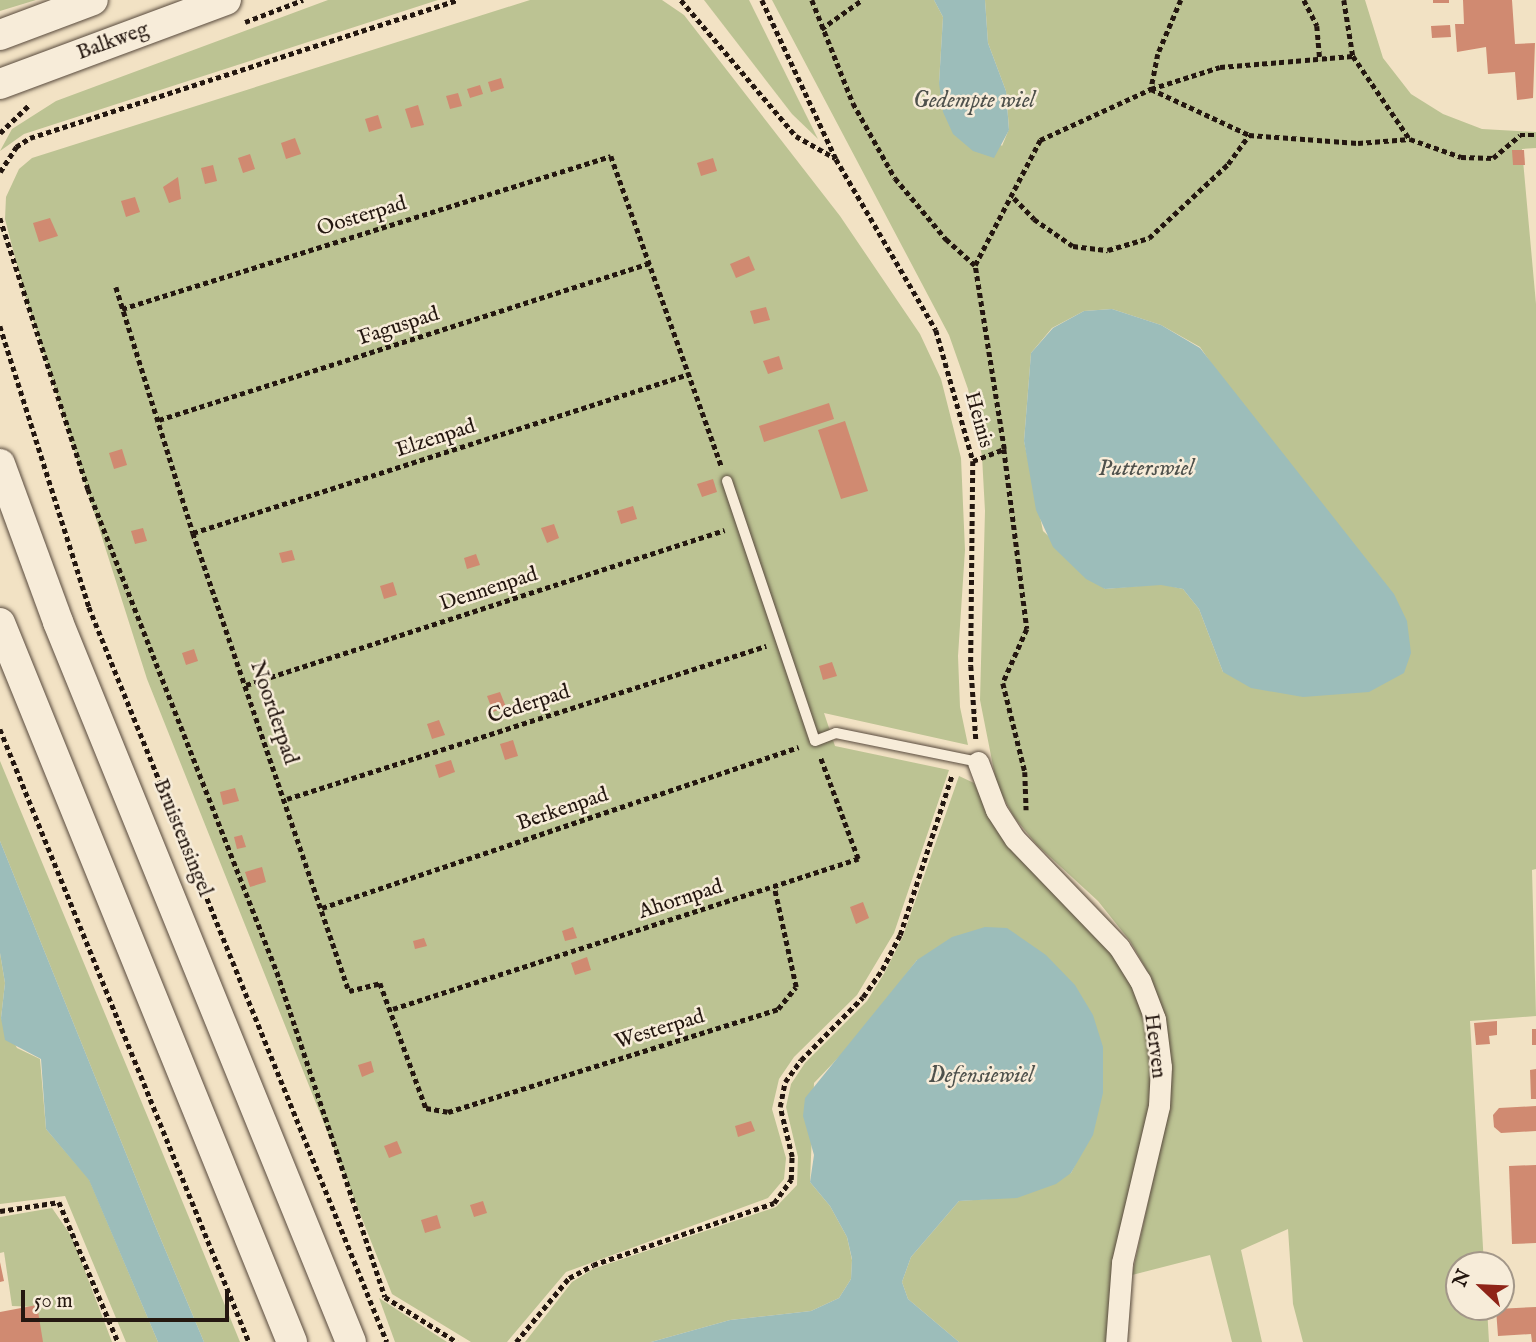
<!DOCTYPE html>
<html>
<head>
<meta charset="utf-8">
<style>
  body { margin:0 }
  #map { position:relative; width:1536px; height:1342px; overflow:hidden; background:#f2e2c4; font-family:"IM FELL English",serif }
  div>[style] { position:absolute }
  .green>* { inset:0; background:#bcc393 }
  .water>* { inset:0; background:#9cbdba }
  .building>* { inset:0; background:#d08a71 }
  .path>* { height:4.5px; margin-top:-2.25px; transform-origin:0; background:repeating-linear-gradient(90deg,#241710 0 5px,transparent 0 8.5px) }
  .roads { filter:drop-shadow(0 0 2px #584a3d) drop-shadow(0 0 2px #584a3d) }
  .lane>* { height:10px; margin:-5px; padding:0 5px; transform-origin:5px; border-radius:5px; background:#f7ecd9 }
  .street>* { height:21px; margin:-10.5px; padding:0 10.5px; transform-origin:10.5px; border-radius:10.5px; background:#f7ecd9 }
  .secondary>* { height:30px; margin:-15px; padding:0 15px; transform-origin:15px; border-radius:15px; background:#f7ecd9 }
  span { translate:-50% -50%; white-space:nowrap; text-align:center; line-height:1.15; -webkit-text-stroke:5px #f7ecd9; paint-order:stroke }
  .street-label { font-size:21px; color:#241710 }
  .water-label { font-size:23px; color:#4e514c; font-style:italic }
  .north { position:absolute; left:1445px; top:1251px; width:70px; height:70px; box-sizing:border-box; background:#f7ecd9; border:2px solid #a39789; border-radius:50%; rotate:293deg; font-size:19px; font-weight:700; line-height:28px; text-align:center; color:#241710 }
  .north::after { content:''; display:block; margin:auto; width:24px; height:32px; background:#8f2418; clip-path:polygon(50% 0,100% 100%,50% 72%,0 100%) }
  .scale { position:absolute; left:21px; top:1290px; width:208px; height:32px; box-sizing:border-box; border:4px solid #241710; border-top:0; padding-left:9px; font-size:21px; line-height:24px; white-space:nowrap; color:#241710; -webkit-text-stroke:5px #f7ecd9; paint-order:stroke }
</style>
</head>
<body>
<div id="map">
  <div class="green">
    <i style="clip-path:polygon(0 0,36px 0,0 11px)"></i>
    <i style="clip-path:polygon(328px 0,438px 0,24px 134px,0 151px,12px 129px,56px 101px)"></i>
    <i style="clip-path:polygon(530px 0,662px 0,684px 15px,840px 216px,920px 334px,941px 379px,961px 458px,965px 550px,958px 656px,960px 707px,968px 745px,824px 713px,835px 746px,949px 770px,894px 933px,857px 995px,794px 1057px,779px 1079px,772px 1109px,786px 1158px,784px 1179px,768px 1198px,566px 1272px,507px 1342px,471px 1342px,392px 1294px,147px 679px,24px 292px,5px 219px,6px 197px,19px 169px,32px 158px)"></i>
    <i style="clip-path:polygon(704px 0,749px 0,818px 139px,792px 114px)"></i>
    <i style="clip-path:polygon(evenodd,772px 0,934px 0,943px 17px,939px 83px,1002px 146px,1009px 129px,1006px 91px,988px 43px,985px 0,1365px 0,1383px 58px,1411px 94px,1443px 114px,1482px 129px,1536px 132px,1536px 148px,1522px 149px,1536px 304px,1536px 869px,1532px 870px,1536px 1016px,1470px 1021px,1484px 1265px,1459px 1265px,1459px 1307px,1487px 1307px,1489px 1342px,1303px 1342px,1293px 1304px,1288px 1229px,1241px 1250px,1262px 1342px,1232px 1342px,1210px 1255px,1132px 1275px,1164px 1131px,1163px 1017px,1149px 974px,1130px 941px,1098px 901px,1037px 845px,1014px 817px,997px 786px,980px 700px,985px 511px,982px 456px,968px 389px,949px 335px,772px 0,1112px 309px,1161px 325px,1200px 347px,1240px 405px,1223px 672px,1199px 609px,1183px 589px,1161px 584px,1105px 589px,1043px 531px,1024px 441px,1031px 353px,1052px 328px,1084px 311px,1112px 309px)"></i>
    <i style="clip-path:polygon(0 761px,149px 1120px,240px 1342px,204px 1342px,154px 1223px,0 841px)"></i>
    <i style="clip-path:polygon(959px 776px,974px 783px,989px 816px,1090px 924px,1133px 982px,1147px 1020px,1152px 1106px,1113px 1259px,1107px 1342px,959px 1342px,908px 1299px,902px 1282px,911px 1257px,959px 1201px,988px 1199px,1071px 1173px,1078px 1159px,917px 960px,859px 1036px,814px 1083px,810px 1182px,830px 1206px,847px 1237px,852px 1260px,851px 1279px,839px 1298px,811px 1311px,730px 1320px,651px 1342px,525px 1342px,572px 1282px,593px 1269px,776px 1207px,797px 1185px,798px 1157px,786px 1107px,791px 1084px,805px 1063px,867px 1001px,885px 972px,903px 936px)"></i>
    <i style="clip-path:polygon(0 953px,5px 983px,1px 1018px,17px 1048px,40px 1059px,46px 1129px,89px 1179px,158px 1342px,126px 1342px,65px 1196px,0 1204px)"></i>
    <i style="clip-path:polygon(52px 1208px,72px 1237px,112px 1342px,42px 1342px,37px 1307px,12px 1306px,4px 1252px,0 1253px,0 1217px)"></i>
    <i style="clip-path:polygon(379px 1298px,447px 1342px,395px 1342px)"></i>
  </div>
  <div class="water">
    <i style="clip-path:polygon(934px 0,985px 0,988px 43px,1006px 91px,1009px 130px,994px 158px,973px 151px,953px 134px,943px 112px,939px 83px,943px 17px)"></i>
    <i style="clip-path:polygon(1112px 309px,1161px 325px,1200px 348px,1394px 594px,1407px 621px,1411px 653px,1404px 673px,1369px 692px,1303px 697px,1251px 688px,1223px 672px,1199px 609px,1183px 589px,1161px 585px,1105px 589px,1086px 579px,1053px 547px,1036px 510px,1024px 441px,1031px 353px,1053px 328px,1084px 311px)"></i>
    <i style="clip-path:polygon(0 841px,154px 1223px,204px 1342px,158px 1342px,89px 1180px,46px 1129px,41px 1059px,5px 1040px,1px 1018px,5px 983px,0 953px)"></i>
    <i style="clip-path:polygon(985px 927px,1007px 928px,1046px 955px,1075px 985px,1093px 1015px,1103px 1047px,1103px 1093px,1093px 1135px,1071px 1173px,1056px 1184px,1017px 1198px,959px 1201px,911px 1257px,902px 1282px,908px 1299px,959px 1342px,651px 1342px,730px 1320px,811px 1311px,839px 1298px,851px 1279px,852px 1259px,847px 1237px,830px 1206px,810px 1182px,814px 1155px,803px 1116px,805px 1098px,917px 960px,952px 937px)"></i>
  </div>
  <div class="building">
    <i style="clip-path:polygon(1433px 0,1449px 0,1449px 3px,1433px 3px)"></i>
    <i style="clip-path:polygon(1463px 0,1512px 0,1515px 44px,1535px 43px,1533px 98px,1517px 100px,1515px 72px,1488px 74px,1486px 47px,1457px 52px,1455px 24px,1464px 24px)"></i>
    <i style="clip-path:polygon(1450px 25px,1451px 37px,1432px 38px,1431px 26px)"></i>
    <i style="clip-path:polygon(501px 78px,504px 88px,491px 92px,488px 82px)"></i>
    <i style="clip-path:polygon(480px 85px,483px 94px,470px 98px,467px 89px)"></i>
    <i style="clip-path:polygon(458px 93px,462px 106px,450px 109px,446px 96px)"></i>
    <i style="clip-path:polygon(418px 105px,424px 125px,411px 128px,405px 109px)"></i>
    <i style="clip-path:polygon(378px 115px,382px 128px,369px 132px,365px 119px)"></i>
    <i style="clip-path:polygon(295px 138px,301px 154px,286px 159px,281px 143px)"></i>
    <i style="clip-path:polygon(1512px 150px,1524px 150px,1525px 165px,1513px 165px)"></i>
    <i style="clip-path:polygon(250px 154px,255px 169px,243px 173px,238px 158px)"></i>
    <i style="clip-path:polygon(713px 158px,717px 171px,701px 176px,697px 163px)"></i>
    <i style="clip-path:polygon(213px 165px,217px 181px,205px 184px,201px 168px)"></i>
    <i style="clip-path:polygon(178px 177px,181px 199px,169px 203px,163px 187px)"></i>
    <i style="clip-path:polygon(135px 197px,140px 212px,126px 217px,121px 201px)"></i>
    <i style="clip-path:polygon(50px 218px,58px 236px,39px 242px,33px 223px)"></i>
    <i style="clip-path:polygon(749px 256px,755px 270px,736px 278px,730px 264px)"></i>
    <i style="clip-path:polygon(766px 307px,770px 320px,754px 324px,750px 311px)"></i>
    <i style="clip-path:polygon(779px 356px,783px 369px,768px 374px,763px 361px)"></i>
    <i style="clip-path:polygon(829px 403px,834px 419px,764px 442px,759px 426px)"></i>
    <i style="clip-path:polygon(845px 421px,868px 491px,841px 499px,818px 430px)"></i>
    <i style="clip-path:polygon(122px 449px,127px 465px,114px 469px,109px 453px)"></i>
    <i style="clip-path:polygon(713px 479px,717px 492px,702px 497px,697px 484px)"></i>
    <i style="clip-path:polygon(633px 506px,637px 519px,621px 524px,617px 511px)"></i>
    <i style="clip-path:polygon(554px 524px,559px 538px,547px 543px,541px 528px)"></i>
    <i style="clip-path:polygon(143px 528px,147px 541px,135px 544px,131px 531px)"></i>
    <i style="clip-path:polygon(292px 550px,295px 560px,282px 563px,279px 553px)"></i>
    <i style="clip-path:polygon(476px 554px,480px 565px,467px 569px,464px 558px)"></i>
    <i style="clip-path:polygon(393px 582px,397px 595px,384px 599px,380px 586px)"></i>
    <i style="clip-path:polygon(194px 649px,198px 661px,186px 665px,182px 653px)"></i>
    <i style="clip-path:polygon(832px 662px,837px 676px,823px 680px,819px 666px)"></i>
    <i style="clip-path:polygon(500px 692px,506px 707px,493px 712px,487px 696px)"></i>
    <i style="clip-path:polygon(439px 720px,445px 735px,432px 739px,427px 724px)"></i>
    <i style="clip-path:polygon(513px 740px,518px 756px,505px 760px,500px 744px)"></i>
    <i style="clip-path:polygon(451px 760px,455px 772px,439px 778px,435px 765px)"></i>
    <i style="clip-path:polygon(235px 788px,239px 801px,223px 805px,220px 792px)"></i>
    <i style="clip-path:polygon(242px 835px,246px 847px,237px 849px,234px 837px)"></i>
    <i style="clip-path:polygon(262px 867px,266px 882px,250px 887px,245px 872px)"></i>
    <i style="clip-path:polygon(863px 902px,869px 918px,856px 924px,850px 907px)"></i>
    <i style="clip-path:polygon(573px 927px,577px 938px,565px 941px,562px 931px)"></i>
    <i style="clip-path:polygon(424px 938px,427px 946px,415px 949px,413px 941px)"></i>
    <i style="clip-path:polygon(587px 957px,591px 970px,575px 975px,571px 963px)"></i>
    <i style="clip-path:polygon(1497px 1021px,1497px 1035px,1489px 1036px,1490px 1044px,1476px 1045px,1474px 1023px)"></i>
    <i style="clip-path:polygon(1532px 1029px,1536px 1029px,1536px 1045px,1532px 1045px)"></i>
    <i style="clip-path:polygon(371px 1061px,374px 1072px,362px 1077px,358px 1065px)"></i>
    <i style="clip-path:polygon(1536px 1069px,1536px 1099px,1531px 1099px,1530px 1070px)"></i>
    <i style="clip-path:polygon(1536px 1106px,1536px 1131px,1501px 1133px,1494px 1127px,1493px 1115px,1499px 1108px)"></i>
    <i style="clip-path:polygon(751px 1121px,755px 1131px,738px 1137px,735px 1126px)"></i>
    <i style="clip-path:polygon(397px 1141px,402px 1153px,389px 1158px,384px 1146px)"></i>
    <i style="clip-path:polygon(1536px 1165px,1536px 1243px,1512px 1244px,1509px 1166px)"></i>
    <i style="clip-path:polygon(483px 1201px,487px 1213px,474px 1217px,470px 1205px)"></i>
    <i style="clip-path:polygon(437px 1215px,441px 1228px,425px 1233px,421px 1220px)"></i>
    <i style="clip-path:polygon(0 1262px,4px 1281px,0 1282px)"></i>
    <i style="clip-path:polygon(37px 1305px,43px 1342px,0 1342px,0 1312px)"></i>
    <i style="clip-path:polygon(1536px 1307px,1536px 1342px,1532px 1342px,1531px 1334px,1498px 1336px,1496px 1309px)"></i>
  </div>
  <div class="path">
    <i style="left:681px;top:0;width:178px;rotate:49.8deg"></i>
    <i style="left:796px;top:136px;width:45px;rotate:29.4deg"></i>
    <i style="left:762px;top:0;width:175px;rotate:65deg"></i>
    <i style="left:836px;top:159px;width:198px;rotate:59.7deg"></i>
    <i style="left:936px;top:330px;width:136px;rotate:74.2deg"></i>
    <i style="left:973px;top:461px;width:205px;rotate:90.6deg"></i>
    <i style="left:971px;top:666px;width:74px;rotate:86.1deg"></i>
    <i style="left:812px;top:0;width:111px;rotate:68.3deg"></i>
    <i style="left:853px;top:103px;width:86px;rotate:60.8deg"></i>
    <i style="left:895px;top:178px;width:80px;rotate:50.1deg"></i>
    <i style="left:946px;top:239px;width:39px;rotate:42deg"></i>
    <i style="left:1181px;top:0;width:59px;rotate:113.1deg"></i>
    <i style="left:1158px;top:54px;width:36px;rotate:101deg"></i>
    <i style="left:1151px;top:89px;width:72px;rotate:-17.7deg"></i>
    <i style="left:1220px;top:67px;width:133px;rotate:-4.7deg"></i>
    <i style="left:1304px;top:0;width:29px;rotate:63deg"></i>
    <i style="left:1317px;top:26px;width:34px;rotate:85deg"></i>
    <i style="left:1344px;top:0;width:57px;rotate:80.9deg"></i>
    <i style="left:1353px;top:56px;width:99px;rotate:55.7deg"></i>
    <i style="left:245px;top:22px;width:62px;rotate:-20.8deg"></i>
    <i style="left:821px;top:29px;width:50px;rotate:-35.3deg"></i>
    <i style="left:0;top:133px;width:39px;rotate:-44deg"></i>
    <i style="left:0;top:172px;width:30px;rotate:-57deg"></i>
    <i style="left:16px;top:147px;width:17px;rotate:-33deg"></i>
    <i style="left:30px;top:138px;width:448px;rotate:-17.9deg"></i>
    <i style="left:1014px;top:198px;width:29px;rotate:46deg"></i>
    <i style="left:1034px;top:219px;width:47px;rotate:34.7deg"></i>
    <i style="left:1073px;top:246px;width:35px;rotate:7deg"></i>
    <i style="left:1108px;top:250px;width:43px;rotate:-16.3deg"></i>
    <i style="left:1149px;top:238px;width:108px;rotate:-43.1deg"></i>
    <i style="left:1228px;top:164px;width:36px;rotate:-54deg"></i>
    <i style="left:0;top:218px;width:285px;rotate:72deg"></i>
    <i style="left:88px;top:489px;width:519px;rotate:68.63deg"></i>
    <i style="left:277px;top:972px;width:342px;rotate:71.6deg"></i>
    <i style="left:385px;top:1297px;width:85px;rotate:32deg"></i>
    <i style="left:116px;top:287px;width:258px;rotate:72.6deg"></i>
    <i style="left:193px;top:533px;width:484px;rotate:71.2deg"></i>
    <i style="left:349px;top:991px;width:32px;rotate:-14deg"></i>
    <i style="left:380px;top:983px;width:133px;rotate:69.8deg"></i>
    <i style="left:426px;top:1108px;width:22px;rotate:10deg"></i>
    <i style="left:448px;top:1112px;width:346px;rotate:-17.3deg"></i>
    <i style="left:778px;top:1009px;width:28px;rotate:-51deg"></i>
    <i style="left:796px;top:987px;width:102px;rotate:-102.4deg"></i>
    <i style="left:122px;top:309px;width:512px;rotate:-17.37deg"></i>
    <i style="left:611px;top:156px;width:330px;rotate:70.4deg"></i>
    <i style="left:0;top:326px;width:295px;rotate:72.4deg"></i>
    <i style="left:89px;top:607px;width:793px;rotate:67.93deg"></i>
    <i style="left:159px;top:420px;width:515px;rotate:-17.73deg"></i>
    <i style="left:1004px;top:449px;width:181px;rotate:82.7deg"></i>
    <i style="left:1027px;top:629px;width:59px;rotate:114deg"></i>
    <i style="left:1003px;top:683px;width:92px;rotate:76.1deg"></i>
    <i style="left:1025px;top:772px;width:38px;rotate:88deg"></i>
    <i style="left:973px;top:461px;width:33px;rotate:-21deg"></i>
    <i style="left:1004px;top:449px;width:186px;rotate:-99deg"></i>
    <i style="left:975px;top:265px;width:141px;rotate:-62.5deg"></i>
    <i style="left:1040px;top:140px;width:122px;rotate:-24.7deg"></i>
    <i style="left:1151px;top:89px;width:108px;rotate:25.1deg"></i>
    <i style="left:1249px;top:135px;width:109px;rotate:4.2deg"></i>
    <i style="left:1358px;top:143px;width:52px;rotate:-4.4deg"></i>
    <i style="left:1410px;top:139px;width:54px;rotate:19.4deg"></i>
    <i style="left:1461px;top:157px;width:32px;rotate:2deg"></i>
    <i style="left:1493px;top:158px;width:35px;rotate:-40deg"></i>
    <i style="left:1520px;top:135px;width:16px"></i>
    <i style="left:193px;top:533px;width:521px;rotate:-17.77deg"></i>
    <i style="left:246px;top:685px;width:503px;rotate:-17.93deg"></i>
    <i style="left:0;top:729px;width:662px;rotate:67.89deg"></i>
    <i style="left:287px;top:799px;width:503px;rotate:-17.71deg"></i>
    <i style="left:322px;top:908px;width:503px;rotate:-18.65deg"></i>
    <i style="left:393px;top:1009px;width:489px;rotate:-17.9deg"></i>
    <i style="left:858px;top:859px;width:109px;rotate:-110.4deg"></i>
    <i style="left:0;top:1211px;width:60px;rotate:-8.7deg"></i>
    <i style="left:59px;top:1202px;width:152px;rotate:67.1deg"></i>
    <i style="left:516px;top:1342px;width:83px;rotate:-50.4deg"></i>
    <i style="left:569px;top:1278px;width:27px;rotate:-28deg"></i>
    <i style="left:593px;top:1265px;width:191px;rotate:-18.9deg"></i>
    <i style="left:774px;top:1203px;width:29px;rotate:-54deg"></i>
    <i style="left:791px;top:1180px;width:23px;rotate:-88deg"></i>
    <i style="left:792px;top:1157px;width:51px;rotate:-103.5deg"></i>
    <i style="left:780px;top:1107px;width:25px;rotate:-79deg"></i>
    <i style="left:785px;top:1082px;width:27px;rotate:-54deg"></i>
    <i style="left:801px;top:1060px;width:88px;rotate:-45.5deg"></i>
    <i style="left:863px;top:997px;width:33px;rotate:-55deg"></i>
    <i style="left:882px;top:970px;width:39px;rotate:-63deg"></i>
    <i style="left:900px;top:935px;width:168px;rotate:-72deg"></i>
  </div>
  <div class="roads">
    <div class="lane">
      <i style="left:727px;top:481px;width:274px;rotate:71.3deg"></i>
      <i style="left:815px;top:741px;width:22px;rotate:-21deg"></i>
      <i style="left:836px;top:733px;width:145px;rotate:11.5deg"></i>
    </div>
    <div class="street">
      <i style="left:978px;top:762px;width:51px;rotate:69.4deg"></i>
      <i style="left:996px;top:810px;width:35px;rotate:57deg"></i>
      <i style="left:1015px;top:839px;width:150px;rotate:46.1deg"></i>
      <i style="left:1119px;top:947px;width:39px;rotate:58deg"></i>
      <i style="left:1140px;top:980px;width:42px;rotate:69deg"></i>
      <i style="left:1155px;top:1019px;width:48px;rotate:82.9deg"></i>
      <i style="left:1161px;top:1067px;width:39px;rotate:93deg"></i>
      <i style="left:1159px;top:1106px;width:161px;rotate:103.3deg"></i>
      <i style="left:1122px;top:1263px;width:79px;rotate:94.3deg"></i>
    </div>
    <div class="secondary">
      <i style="left:0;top:35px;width:99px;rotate:-20.6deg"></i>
      <i style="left:0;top:84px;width:241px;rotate:-20.4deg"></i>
      <i style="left:0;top:464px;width:168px;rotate:69.8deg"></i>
      <i style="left:58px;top:622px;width:777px;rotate:67.86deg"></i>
      <i style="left:0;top:623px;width:776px;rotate:67.9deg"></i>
    </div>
  </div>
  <div class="street-label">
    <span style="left:113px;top:42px;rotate:-20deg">Balkweg</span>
    <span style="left:362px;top:217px;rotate:-17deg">Oosterpad</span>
    <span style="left:399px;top:327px;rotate:-18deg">Faguspad</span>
    <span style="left:978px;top:420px;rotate:74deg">Heinis</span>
    <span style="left:436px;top:439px;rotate:-18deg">Elzenpad</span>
    <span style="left:489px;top:590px;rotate:-18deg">Dennenpad</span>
    <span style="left:529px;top:705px;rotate:-18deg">Cederpad</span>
    <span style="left:273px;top:713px;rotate:71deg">Noorderpad</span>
    <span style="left:563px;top:810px;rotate:-19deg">Berkenpad</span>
    <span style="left:182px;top:838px;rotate:68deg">Bruistensingel</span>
    <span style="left:681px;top:900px;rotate:-18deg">Ahornpad</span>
    <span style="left:660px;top:1030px;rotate:-17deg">Westerpad</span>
    <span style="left:1154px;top:1046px;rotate:83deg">Herven</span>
  </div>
  <div class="water-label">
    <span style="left:974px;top:101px">Gedempte wiel</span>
    <span style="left:1146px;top:469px">Putterswiel</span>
    <span style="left:981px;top:1076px">Defensiewiel</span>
  </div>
  <div class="north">N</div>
  <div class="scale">50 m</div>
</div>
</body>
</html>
